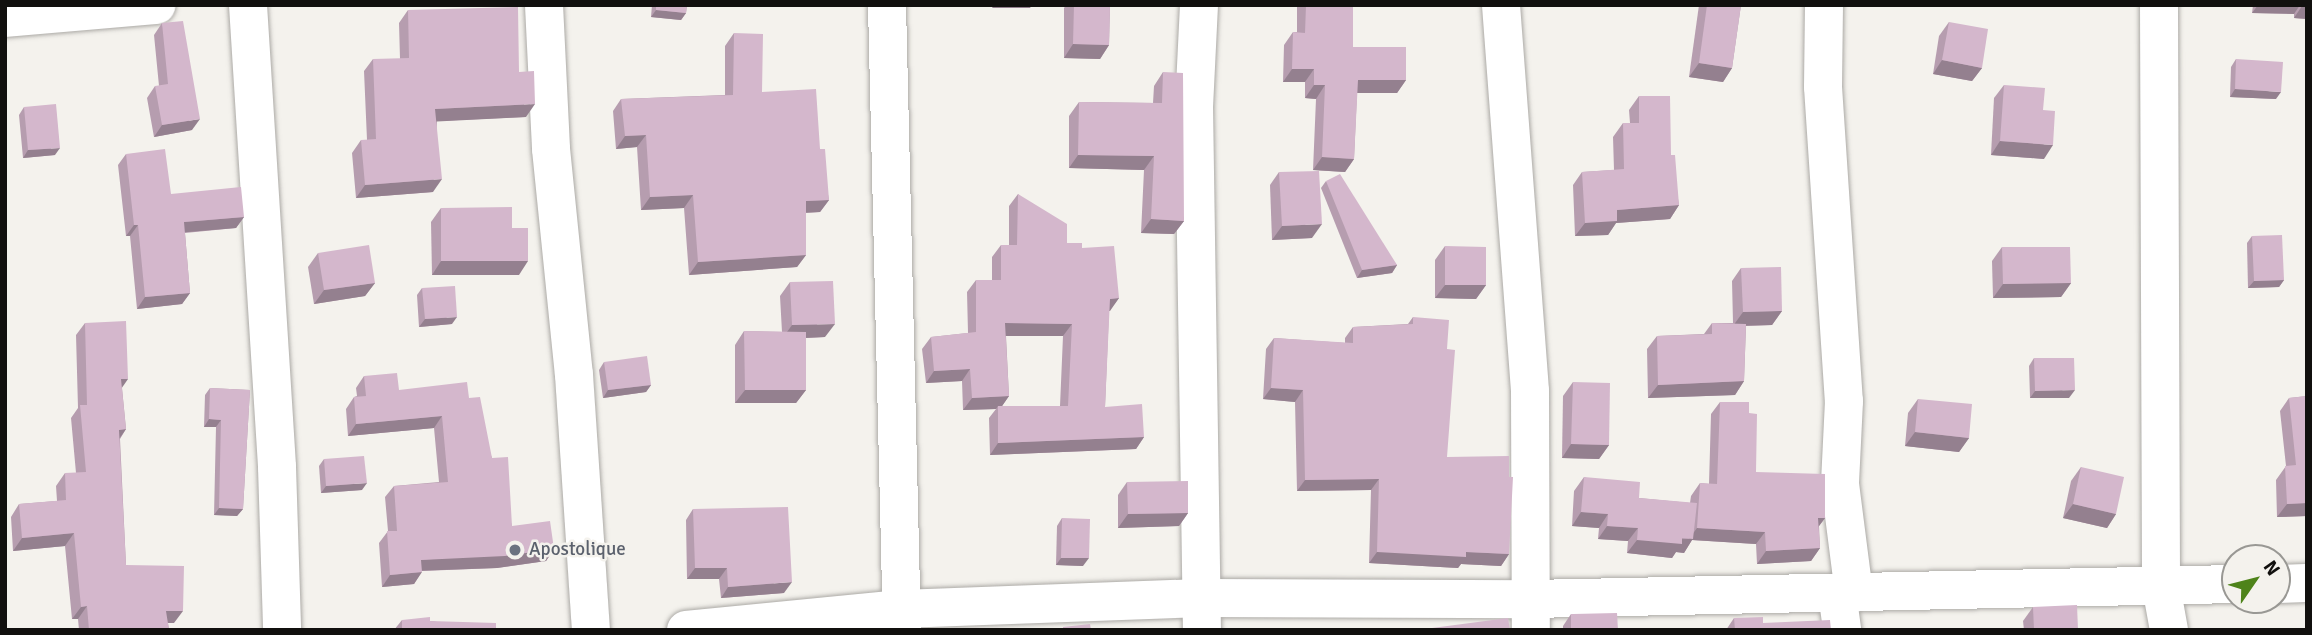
<!DOCTYPE html>
<html>
<head>
<meta charset="utf-8">
<style>
  body { margin:0 }
  #map { position:relative; width:2312px; height:635px; overflow:hidden; background:#f4f2ed; font-family:Signika,sans-serif }
  div>[style] { position:absolute }
  .roads { filter:drop-shadow(0 0 2px #acaaa6) drop-shadow(0 0 2px #acaaa6) }
  .minor>* { height:38px; margin:-19px; padding:0 19px; transform-origin:19px; border-radius:19px; background:#fff }
  .wall>* { inset:0; background:#b69daf }
  .shaded-wall>* { inset:0; background:#94808f }
  .building>* { inset:0; background:#d4b7cc }
  .dots>* { width:19px; height:19px; translate:-50% -50%; box-sizing:border-box; border:4px solid #f4f2ed; border-radius:50% }
  span { translate:-50% -50%; white-space:nowrap; text-align:center; line-height:1.15; -webkit-text-stroke:5px #f4f2ed; paint-order:stroke }
  .worship-label { font-size:19px; color:#5b616d }
  .left { translate:0 -50%; text-align:left }
  .frame { position:absolute; inset:0; border:7px solid #11100e; pointer-events:none }
  .north { position:absolute; left:2221px; top:544px; width:70px; height:70px; box-sizing:border-box; background:#f4f2ed; border:2px solid #999894; border-radius:50%; rotate:55deg; font-size:19px; font-weight:700; line-height:28px; text-align:center; color:#11100e }
  .north::after { content:''; display:block; margin:auto; width:24px; height:32px; background:#4e831a; clip-path:polygon(50% 0,100% 100%,50% 72%,0 100%) }
</style>
</head>
<body>
<div id="map">
  <div class="roads">
    <div class="minor">
      <i style="left:248px;top:5px;width:463px;rotate:86.4deg"></i>
      <i style="left:277px;top:467px;width:163px;rotate:88.2deg"></i>
      <i style="left:544px;top:5px;width:144px;rotate:87.2deg"></i>
      <i style="left:551px;top:149px;width:227px;rotate:84.2deg"></i>
      <i style="left:574px;top:375px;width:256px;rotate:86.2deg"></i>
      <i style="left:887px;top:5px;width:625px;rotate:88.63deg"></i>
      <i style="left:1199px;top:5px;width:101px;rotate:92.8deg"></i>
      <i style="left:1194px;top:106px;width:524px;rotate:89.13deg"></i>
      <i style="left:1501px;top:5px;width:387px;rotate:85.7deg"></i>
      <i style="left:1530px;top:391px;width:239px;rotate:89.8deg"></i>
      <i style="left:1824px;top:5px;width:82px;rotate:90.7deg"></i>
      <i style="left:1823px;top:87px;width:315px;rotate:86.2deg"></i>
      <i style="left:1844px;top:401px;width:83px;rotate:92.8deg"></i>
      <i style="left:1840px;top:484px;width:110px;rotate:82.7deg"></i>
      <i style="left:2159px;top:5px;width:581px;rotate:89.8deg"></i>
      <i style="left:2161px;top:586px;width:45px;rotate:79.7deg"></i>
      <i style="left:5px;top:18px;width:152px;rotate:-4.9deg"></i>
      <i style="left:2277px;top:584px;width:30px;rotate:-2deg"></i>
      <i style="left:1837px;top:593px;width:37px;rotate:82deg"></i>
      <i style="left:686px;top:630px;width:216px;rotate:-5.6deg"></i>
      <i style="left:901px;top:609px;width:301px;rotate:-2.1deg"></i>
      <i style="left:1202px;top:598px;width:329px;rotate:0.2deg"></i>
      <i style="left:1531px;top:599px;width:704px;rotate:-1.22deg"></i>
    </div>
  </div>
  <div class="wall">
    <i style="clip-path:polygon(652px 5px,687px 5px,686px 13px,681px 20px,651px 17px)"></i>
    <i style="clip-path:polygon(1066px 5px,1110px 5px,1109px 45px,1100px 59px,1064px 58px,1064px 8px)"></i>
    <i style="clip-path:polygon(1297px 5px,1353px 5px,1353px 47px,1406px 80px,1397px 93px,1357px 93px,1354px 159px,1345px 172px,1313px 170px,1316px 99px,1305px 98px,1305px 82px,1283px 82px,1284px 45px,1293px 32px,1297px 32px)"></i>
    <i style="clip-path:polygon(1699px 5px,1741px 5px,1732px 68px,1723px 82px,1689px 77px)"></i>
    <i style="clip-path:polygon(2253px 5px,2307px 5px,2307px 19px,2294px 18px,2294px 14px,2252px 13px)"></i>
    <i style="clip-path:polygon(408px 10px,519px 72px,526px 117px,437px 121px,433px 192px,356px 198px,352px 153px,361px 140px,367px 140px,364px 71px,373px 59px,400px 59px,399px 23px)"></i>
    <i style="clip-path:polygon(1949px 22px,1982px 68px,1972px 81px,1933px 74px,1939px 36px)"></i>
    <i style="clip-path:polygon(162px 23px,192px 130px,154px 137px,147px 98px,155px 86px,159px 86px,154px 35px)"></i>
    <i style="clip-path:polygon(734px 33px,762px 92px,820px 149px,829px 200px,820px 212px,806px 213px,806px 255px,797px 267px,689px 275px,684px 208px,641px 210px,637px 147px,616px 149px,613px 111px,621px 99px,725px 95px,725px 46px)"></i>
    <i style="clip-path:polygon(2236px 59px,2276px 99px,2230px 97px,2231px 67px)"></i>
    <i style="clip-path:polygon(1163px 72px,1184px 221px,1174px 234px,1141px 233px,1144px 170px,1069px 168px,1069px 116px,1079px 102px,1153px 103px,1154px 86px)"></i>
    <i style="clip-path:polygon(2004px 85px,2043px 110px,2044px 159px,1991px 155px,1994px 98px)"></i>
    <i style="clip-path:polygon(1639px 96px,1671px 155px,1679px 205px,1670px 219px,1616px 223px,1608px 235px,1575px 236px,1573px 185px,1582px 172px,1614px 170px,1613px 137px,1623px 123px,1630px 123px,1629px 110px)"></i>
    <i style="clip-path:polygon(24px 107px,55px 155px,23px 158px,19px 115px)"></i>
    <i style="clip-path:polygon(126px 154px,171px 194px,244px 217px,236px 228px,185px 233px,190px 293px,182px 304px,137px 309px,130px 236px,126px 236px,118px 165px)"></i>
    <i style="clip-path:polygon(1279px 172px,1312px 238px,1272px 240px,1270px 185px)"></i>
    <i style="clip-path:polygon(1326px 181px,1397px 265px,1392px 273px,1357px 278px,1321px 188px)"></i>
    <i style="clip-path:polygon(evenodd,1018px 194px,1067px 243px,1082px 248px,1119px 298px,1109px 311px,1105px 407px,1144px 437px,1136px 449px,990px 455px,989px 418px,996px 409px,963px 410px,962px 381px,926px 383px,922px 349px,931px 337px,968px 333px,967px 292px,976px 280px,992px 280px,992px 257px,1001px 245px,1009px 245px,1009px 206px,1018px 194px,1006px 336px,1063px 336px,1060px 406px,1002px 406px,1009px 396px,1006px 336px)"></i>
    <i style="clip-path:polygon(441px 208px,512px 228px,519px 275px,432px 275px,431px 222px)"></i>
    <i style="clip-path:polygon(2252px 236px,2284px 280px,2279px 287px,2248px 288px,2247px 243px)"></i>
    <i style="clip-path:polygon(1445px 246px,1486px 285px,1476px 299px,1435px 298px,1435px 260px)"></i>
    <i style="clip-path:polygon(2002px 247px,2071px 283px,2061px 297px,1993px 298px,1992px 261px)"></i>
    <i style="clip-path:polygon(318px 253px,375px 283px,365px 296px,314px 304px,308px 267px)"></i>
    <i style="clip-path:polygon(1741px 268px,1782px 311px,1772px 325px,1746px 326px,1744px 381px,1735px 395px,1648px 398px,1647px 349px,1657px 336px,1704px 334px,1712px 323px,1733px 323px,1732px 281px)"></i>
    <i style="clip-path:polygon(790px 282px,825px 337px,806px 338px,806px 390px,796px 403px,735px 403px,735px 345px,744px 331px,782px 332px,780px 296px)"></i>
    <i style="clip-path:polygon(422px 288px,452px 324px,419px 327px,417px 295px)"></i>
    <i style="clip-path:polygon(1413px 317px,1447px 349px,1447px 457px,1509px 554px,1501px 566px,1461px 564px,1458px 568px,1369px 563px,1371px 490px,1297px 491px,1295px 402px,1263px 399px,1266px 349px,1274px 338px,1345px 343px,1345px 338px,1353px 327px,1408px 324px)"></i>
    <i style="clip-path:polygon(85px 323px,122px 388px,126px 429px,120px 439px,126px 565px,174px 623px,168px 623px,169px 630px,79px 630px,78px 619px,72px 619px,65px 546px,13px 551px,11px 517px,19px 504px,57px 501px,56px 486px,65px 473px,76px 473px,71px 418px,78px 408px,76px 335px)"></i>
    <i style="clip-path:polygon(2034px 358px,2069px 398px,2030px 398px,2029px 366px)"></i>
    <i style="clip-path:polygon(604px 362px,651px 385px,646px 392px,603px 398px,599px 370px)"></i>
    <i style="clip-path:polygon(364px 376px,399px 390px,469px 398px,492px 458px,512px 526px,554px 549px,546px 561px,497px 568px,422px 571px,414px 584px,382px 587px,379px 543px,388px 531px,385px 497px,394px 486px,439px 482px,434px 428px,348px 436px,346px 409px,354px 397px,357px 396px,356px 388px)"></i>
    <i style="clip-path:polygon(1573px 382px,1609px 445px,1599px 459px,1562px 458px,1563px 396px)"></i>
    <i style="clip-path:polygon(210px 388px,250px 390px,243px 509px,237px 516px,214px 515px,216px 427px,204px 427px,205px 395px)"></i>
    <i style="clip-path:polygon(2307px 396px,2307px 516px,2277px 517px,2276px 480px,2286px 466px,2280px 411px,2289px 398px)"></i>
    <i style="clip-path:polygon(1918px 399px,1969px 438px,1959px 452px,1905px 446px,1908px 413px)"></i>
    <i style="clip-path:polygon(1720px 402px,1749px 413px,1756px 472px,1825px 518px,1819px 526px,1820px 548px,1811px 561px,1757px 564px,1756px 544px,1692px 540px,1684px 553px,1676px 552px,1672px 558px,1627px 553px,1628px 541px,1598px 539px,1599px 528px,1572px 526px,1574px 491px,1584px 477px,1639px 498px,1690px 503px,1691px 496px,1700px 483px,1709px 484px,1711px 414px)"></i>
    <i style="clip-path:polygon(324px 459px,362px 490px,321px 493px,319px 466px)"></i>
    <i style="clip-path:polygon(2081px 467px,2116px 514px,2107px 528px,2063px 518px,2071px 481px)"></i>
    <i style="clip-path:polygon(1127px 482px,1188px 513px,1179px 526px,1118px 528px,1118px 495px)"></i>
    <i style="clip-path:polygon(693px 509px,784px 593px,721px 598px,719px 579px,687px 579px,686px 520px)"></i>
    <i style="clip-path:polygon(1062px 518px,1083px 566px,1056px 565px,1057px 526px)"></i>
    <i style="clip-path:polygon(2033px 607px,2078px 630px,2024px 630px,2023px 621px)"></i>
    <i style="clip-path:polygon(1571px 614px,1618px 630px,1563px 630px,1563px 626px)"></i>
    <i style="clip-path:polygon(1734px 618px,1763px 623px,1831px 630px,1726px 630px)"></i>
    <i style="clip-path:polygon(402px 620px,430px 621px,496px 630px,394px 630px)"></i>
  </div>
  <div class="shaded-wall">
    <i style="clip-path:polygon(994px 5px,1032px 5px,1030px 8px,992px 8px)"></i>
    <i style="clip-path:polygon(2258px 5px,2300px 5px,2294px 14px,2252px 13px)"></i>
    <i style="clip-path:polygon(2302px 6px,2307px 6px,2307px 19px,2294px 18px)"></i>
    <i style="clip-path:polygon(656px 10px,686px 13px,681px 20px,651px 17px)"></i>
    <i style="clip-path:polygon(1073px 44px,1109px 45px,1100px 59px,1064px 58px)"></i>
    <i style="clip-path:polygon(1942px 60px,1982px 68px,1972px 81px,1933px 74px)"></i>
    <i style="clip-path:polygon(1699px 63px,1732px 68px,1723px 82px,1689px 77px)"></i>
    <i style="clip-path:polygon(1292px 69px,1314px 69px,1305px 82px,1283px 82px)"></i>
    <i style="clip-path:polygon(1358px 80px,1406px 80px,1397px 93px,1348px 93px)"></i>
    <i style="clip-path:polygon(1314px 85px,1325px 85px,1316px 99px,1305px 98px)"></i>
    <i style="clip-path:polygon(2235px 89px,2281px 92px,2276px 99px,2230px 97px)"></i>
    <i style="clip-path:polygon(535px 104px,526px 117px,427px 122px,435px 109px)"></i>
    <i style="clip-path:polygon(200px 119px,192px 130px,154px 137px,162px 125px)"></i>
    <i style="clip-path:polygon(646px 135px,637px 147px,616px 149px,625px 136px)"></i>
    <i style="clip-path:polygon(2000px 141px,2053px 145px,2044px 159px,1991px 155px)"></i>
    <i style="clip-path:polygon(60px 148px,55px 155px,23px 158px,28px 150px)"></i>
    <i style="clip-path:polygon(1078px 155px,1154px 156px,1144px 170px,1069px 168px)"></i>
    <i style="clip-path:polygon(1322px 157px,1354px 159px,1345px 172px,1313px 170px)"></i>
    <i style="clip-path:polygon(442px 179px,433px 192px,356px 198px,365px 185px)"></i>
    <i style="clip-path:polygon(693px 195px,684px 208px,641px 210px,650px 197px)"></i>
    <i style="clip-path:polygon(829px 200px,820px 212px,797px 213px,806px 201px)"></i>
    <i style="clip-path:polygon(1679px 205px,1670px 219px,1616px 223px,1608px 235px,1575px 236px,1585px 223px,1617px 210px)"></i>
    <i style="clip-path:polygon(244px 217px,236px 228px,176px 233px,184px 222px)"></i>
    <i style="clip-path:polygon(1151px 219px,1184px 221px,1174px 234px,1141px 233px)"></i>
    <i style="clip-path:polygon(1322px 224px,1312px 238px,1272px 240px,1282px 226px)"></i>
    <i style="clip-path:polygon(134px 225px,138px 225px,130px 236px,126px 236px)"></i>
    <i style="clip-path:polygon(806px 255px,797px 267px,689px 275px,698px 262px)"></i>
    <i style="clip-path:polygon(441px 261px,528px 261px,519px 275px,432px 275px)"></i>
    <i style="clip-path:polygon(1397px 265px,1392px 273px,1357px 278px,1362px 270px)"></i>
    <i style="clip-path:polygon(2284px 280px,2279px 287px,2248px 288px,2254px 281px)"></i>
    <i style="clip-path:polygon(375px 283px,365px 296px,314px 304px,324px 290px)"></i>
    <i style="clip-path:polygon(2071px 283px,2061px 297px,1993px 298px,2003px 284px)"></i>
    <i style="clip-path:polygon(1445px 285px,1486px 285px,1476px 299px,1435px 298px)"></i>
    <i style="clip-path:polygon(190px 293px,182px 304px,137px 309px,145px 297px)"></i>
    <i style="clip-path:polygon(1119px 298px,1110px 311px,1101px 311px,1110px 299px)"></i>
    <i style="clip-path:polygon(1782px 311px,1772px 325px,1733px 326px,1743px 312px)"></i>
    <i style="clip-path:polygon(457px 317px,452px 324px,419px 327px,425px 319px)"></i>
    <i style="clip-path:polygon(1005px 323px,1072px 324px,1063px 336px,996px 336px)"></i>
    <i style="clip-path:polygon(835px 324px,825px 337px,782px 339px,792px 325px)"></i>
    <i style="clip-path:polygon(970px 369px,962px 381px,926px 383px,934px 371px)"></i>
    <i style="clip-path:polygon(121px 379px,128px 379px,119px 392px)"></i>
    <i style="clip-path:polygon(1744px 381px,1735px 395px,1648px 398px,1658px 385px)"></i>
    <i style="clip-path:polygon(651px 385px,646px 392px,603px 398px,608px 390px)"></i>
    <i style="clip-path:polygon(1271px 388px,1303px 390px,1295px 402px,1263px 399px)"></i>
    <i style="clip-path:polygon(745px 390px,806px 390px,796px 403px,735px 403px)"></i>
    <i style="clip-path:polygon(2075px 390px,2069px 398px,2030px 398px,2035px 391px)"></i>
    <i style="clip-path:polygon(1009px 396px,1000px 409px,998px 406px,996px 409px,963px 410px,972px 398px)"></i>
    <i style="clip-path:polygon(442px 416px,434px 428px,348px 436px,356px 424px)"></i>
    <i style="clip-path:polygon(209px 419px,221px 420px,216px 427px,204px 427px)"></i>
    <i style="clip-path:polygon(126px 429px,117px 442px,119px 430px)"></i>
    <i style="clip-path:polygon(1915px 432px,1969px 438px,1959px 452px,1905px 446px)"></i>
    <i style="clip-path:polygon(1144px 437px,1136px 449px,990px 455px,998px 443px)"></i>
    <i style="clip-path:polygon(1571px 444px,1609px 445px,1599px 459px,1562px 458px)"></i>
    <i style="clip-path:polygon(1379px 479px,1371px 490px,1297px 491px,1305px 480px)"></i>
    <i style="clip-path:polygon(367px 483px,362px 490px,321px 493px,326px 486px)"></i>
    <i style="clip-path:polygon(2307px 503px,2307px 516px,2277px 517px,2287px 504px)"></i>
    <i style="clip-path:polygon(2073px 504px,2116px 514px,2107px 528px,2063px 518px)"></i>
    <i style="clip-path:polygon(219px 508px,243px 509px,237px 516px,214px 515px)"></i>
    <i style="clip-path:polygon(1581px 512px,1608px 514px,1599px 528px,1572px 526px)"></i>
    <i style="clip-path:polygon(1188px 513px,1179px 526px,1118px 528px,1128px 514px)"></i>
    <i style="clip-path:polygon(1818px 518px,1825px 518px,1816px 530px)"></i>
    <i style="clip-path:polygon(1607px 526px,1638px 528px,1628px 541px,1598px 539px)"></i>
    <i style="clip-path:polygon(1697px 528px,1765px 532px,1756px 544px,1692px 540px,1684px 553px,1676px 552px,1672px 558px,1627px 553px,1637px 540px,1689px 539px)"></i>
    <i style="clip-path:polygon(74px 533px,65px 546px,13px 551px,22px 538px)"></i>
    <i style="clip-path:polygon(1820px 548px,1811px 561px,1757px 564px,1766px 551px)"></i>
    <i style="clip-path:polygon(554px 549px,546px 561px,497px 568px,413px 571px,421px 560px)"></i>
    <i style="clip-path:polygon(1377px 552px,1466px 552px,1509px 554px,1501px 566px,1461px 564px,1458px 568px,1369px 563px)"></i>
    <i style="clip-path:polygon(1061px 558px,1089px 558px,1083px 566px,1056px 565px)"></i>
    <i style="clip-path:polygon(695px 568px,727px 568px,719px 579px,687px 579px)"></i>
    <i style="clip-path:polygon(422px 572px,414px 584px,382px 587px,390px 575px)"></i>
    <i style="clip-path:polygon(792px 582px,784px 593px,721px 598px,728px 587px)"></i>
    <i style="clip-path:polygon(87px 606px,78px 619px,72px 619px,81px 607px)"></i>
    <i style="clip-path:polygon(166px 611px,183px 611px,174px 623px,157px 623px)"></i>
  </div>
  <div class="building">
    <i style="clip-path:polygon(656px 5px,687px 5px,686px 13px,656px 10px)"></i>
    <i style="clip-path:polygon(1074px 5px,1110px 5px,1109px 45px,1073px 44px)"></i>
    <i style="clip-path:polygon(1306px 5px,1353px 5px,1353px 47px,1406px 47px,1406px 80px,1358px 80px,1354px 159px,1322px 157px,1325px 85px,1314px 85px,1314px 69px,1292px 69px,1293px 32px,1305px 33px)"></i>
    <i style="clip-path:polygon(1707px 5px,1741px 5px,1732px 68px,1699px 63px)"></i>
    <i style="clip-path:polygon(518px 7px,519px 72px,534px 71px,535px 104px,435px 109px,442px 179px,365px 185px,361px 140px,376px 139px,373px 59px,409px 58px,408px 10px)"></i>
    <i style="clip-path:polygon(183px 21px,200px 119px,162px 125px,155px 86px,168px 84px,162px 23px)"></i>
    <i style="clip-path:polygon(1949px 22px,1988px 29px,1982px 68px,1942px 60px)"></i>
    <i style="clip-path:polygon(734px 33px,763px 34px,762px 92px,816px 89px,820px 149px,825px 149px,829px 200px,806px 201px,806px 255px,698px 262px,693px 195px,650px 197px,646px 135px,625px 136px,621px 99px,733px 95px)"></i>
    <i style="clip-path:polygon(2236px 59px,2283px 62px,2281px 92px,2235px 89px)"></i>
    <i style="clip-path:polygon(1163px 72px,1183px 73px,1184px 221px,1151px 219px,1154px 156px,1078px 155px,1079px 102px,1162px 103px)"></i>
    <i style="clip-path:polygon(2004px 85px,2045px 88px,2043px 110px,2055px 111px,2053px 145px,2000px 141px)"></i>
    <i style="clip-path:polygon(1639px 96px,1670px 96px,1671px 155px,1675px 155px,1679px 205px,1617px 210px,1617px 221px,1585px 223px,1582px 172px,1624px 169px,1623px 123px,1639px 123px)"></i>
    <i style="clip-path:polygon(56px 104px,60px 148px,28px 150px,24px 107px)"></i>
    <i style="clip-path:polygon(165px 149px,171px 194px,241px 187px,244px 217px,184px 222px,190px 293px,145px 297px,138px 225px,134px 225px,126px 154px)"></i>
    <i style="clip-path:polygon(1319px 171px,1322px 224px,1282px 226px,1279px 172px)"></i>
    <i style="clip-path:polygon(1340px 174px,1397px 265px,1362px 270px,1326px 181px)"></i>
    <i style="clip-path:polygon(1018px 194px,1067px 224px,1067px 243px,1082px 243px,1082px 248px,1114px 246px,1119px 298px,1110px 299px,1105px 407px,1142px 404px,1144px 437px,998px 443px,998px 406px,1068px 406px,1072px 324px,1005px 323px,1009px 396px,972px 398px,970px 369px,934px 371px,931px 337px,976px 332px,976px 280px,1001px 280px,1001px 245px,1017px 245px)"></i>
    <i style="clip-path:polygon(512px 207px,512px 228px,528px 228px,528px 261px,441px 261px,441px 208px)"></i>
    <i style="clip-path:polygon(2282px 235px,2284px 280px,2254px 281px,2252px 236px)"></i>
    <i style="clip-path:polygon(369px 245px,375px 283px,324px 290px,318px 253px)"></i>
    <i style="clip-path:polygon(1445px 246px,1486px 247px,1486px 285px,1445px 285px)"></i>
    <i style="clip-path:polygon(2002px 247px,2070px 247px,2071px 283px,2003px 284px)"></i>
    <i style="clip-path:polygon(1781px 267px,1782px 311px,1743px 312px,1741px 268px)"></i>
    <i style="clip-path:polygon(833px 281px,835px 324px,792px 325px,790px 282px)"></i>
    <i style="clip-path:polygon(455px 286px,457px 317px,425px 319px,422px 288px)"></i>
    <i style="clip-path:polygon(1413px 317px,1449px 320px,1447px 349px,1455px 350px,1447px 457px,1509px 456px,1509px 477px,1513px 477px,1509px 554px,1466px 552px,1466px 557px,1377px 552px,1379px 479px,1305px 480px,1303px 390px,1271px 388px,1274px 338px,1353px 343px,1353px 327px,1413px 324px)"></i>
    <i style="clip-path:polygon(126px 321px,128px 379px,121px 379px,126px 429px,119px 430px,126px 565px,184px 566px,183px 611px,166px 611px,169px 630px,89px 630px,87px 606px,81px 607px,74px 533px,22px 538px,19px 504px,66px 500px,65px 473px,86px 472px,80px 405px,87px 405px,85px 323px)"></i>
    <i style="clip-path:polygon(1712px 323px,1746px 324px,1744px 381px,1658px 385px,1657px 336px,1712px 334px)"></i>
    <i style="clip-path:polygon(744px 331px,806px 332px,806px 390px,745px 390px)"></i>
    <i style="clip-path:polygon(647px 356px,651px 385px,608px 390px,604px 362px)"></i>
    <i style="clip-path:polygon(2034px 358px,2074px 358px,2075px 390px,2035px 391px)"></i>
    <i style="clip-path:polygon(397px 373px,399px 390px,467px 382px,469px 398px,480px 397px,492px 458px,508px 457px,512px 526px,550px 521px,554px 549px,505px 556px,421px 560px,422px 572px,390px 575px,387px 531px,397px 531px,394px 486px,448px 482px,442px 416px,356px 424px,354px 397px,366px 396px,364px 376px)"></i>
    <i style="clip-path:polygon(1573px 382px,1610px 383px,1609px 445px,1571px 444px)"></i>
    <i style="clip-path:polygon(210px 388px,250px 390px,243px 509px,219px 508px,221px 420px,209px 419px)"></i>
    <i style="clip-path:polygon(2307px 396px,2307px 503px,2287px 504px,2285px 466px,2296px 465px,2289px 398px)"></i>
    <i style="clip-path:polygon(1918px 399px,1972px 404px,1969px 438px,1915px 432px)"></i>
    <i style="clip-path:polygon(1720px 402px,1749px 402px,1749px 413px,1757px 414px,1756px 472px,1825px 474px,1825px 518px,1818px 518px,1820px 548px,1766px 551px,1765px 532px,1697px 528px,1700px 483px,1717px 484px)"></i>
    <i style="clip-path:polygon(364px 456px,367px 483px,326px 486px,324px 459px)"></i>
    <i style="clip-path:polygon(2081px 467px,2124px 477px,2116px 514px,2073px 504px)"></i>
    <i style="clip-path:polygon(1584px 477px,1640px 482px,1639px 498px,1697px 503px,1693px 539px,1682px 538px,1682px 544px,1637px 540px,1638px 528px,1607px 526px,1608px 514px,1581px 512px)"></i>
    <i style="clip-path:polygon(1188px 481px,1188px 513px,1128px 514px,1127px 482px)"></i>
    <i style="clip-path:polygon(788px 507px,792px 582px,728px 587px,727px 568px,695px 568px,693px 509px)"></i>
    <i style="clip-path:polygon(1062px 518px,1090px 519px,1089px 558px,1061px 558px)"></i>
    <i style="clip-path:polygon(2077px 605px,2078px 630px,2034px 630px,2033px 607px)"></i>
    <i style="clip-path:polygon(1617px 613px,1618px 630px,1571px 630px,1571px 614px)"></i>
    <i style="clip-path:polygon(430px 617px,430px 621px,496px 623px,496px 630px,402px 630px,402px 620px)"></i>
    <i style="clip-path:polygon(1763px 617px,1763px 623px,1830px 620px,1831px 630px,1735px 630px,1734px 618px)"></i>
    <i style="clip-path:polygon(1508px 618px,1510px 630px,1417px 630px)"></i>
    <i style="clip-path:polygon(1090px 624px,1091px 630px,1063px 630px,1063px 627px)"></i>
  </div>
  <div class="dots">
    <i style="left:515px;top:550px;background:#6b7280"></i>
  </div>
  <div class="worship-label">
    <span class="left" style="left:529px;top:550px">Apostolique</span>
  </div>
  <div class="frame"></div>
  <div class="north">N</div>
</div>
</body>
</html>
